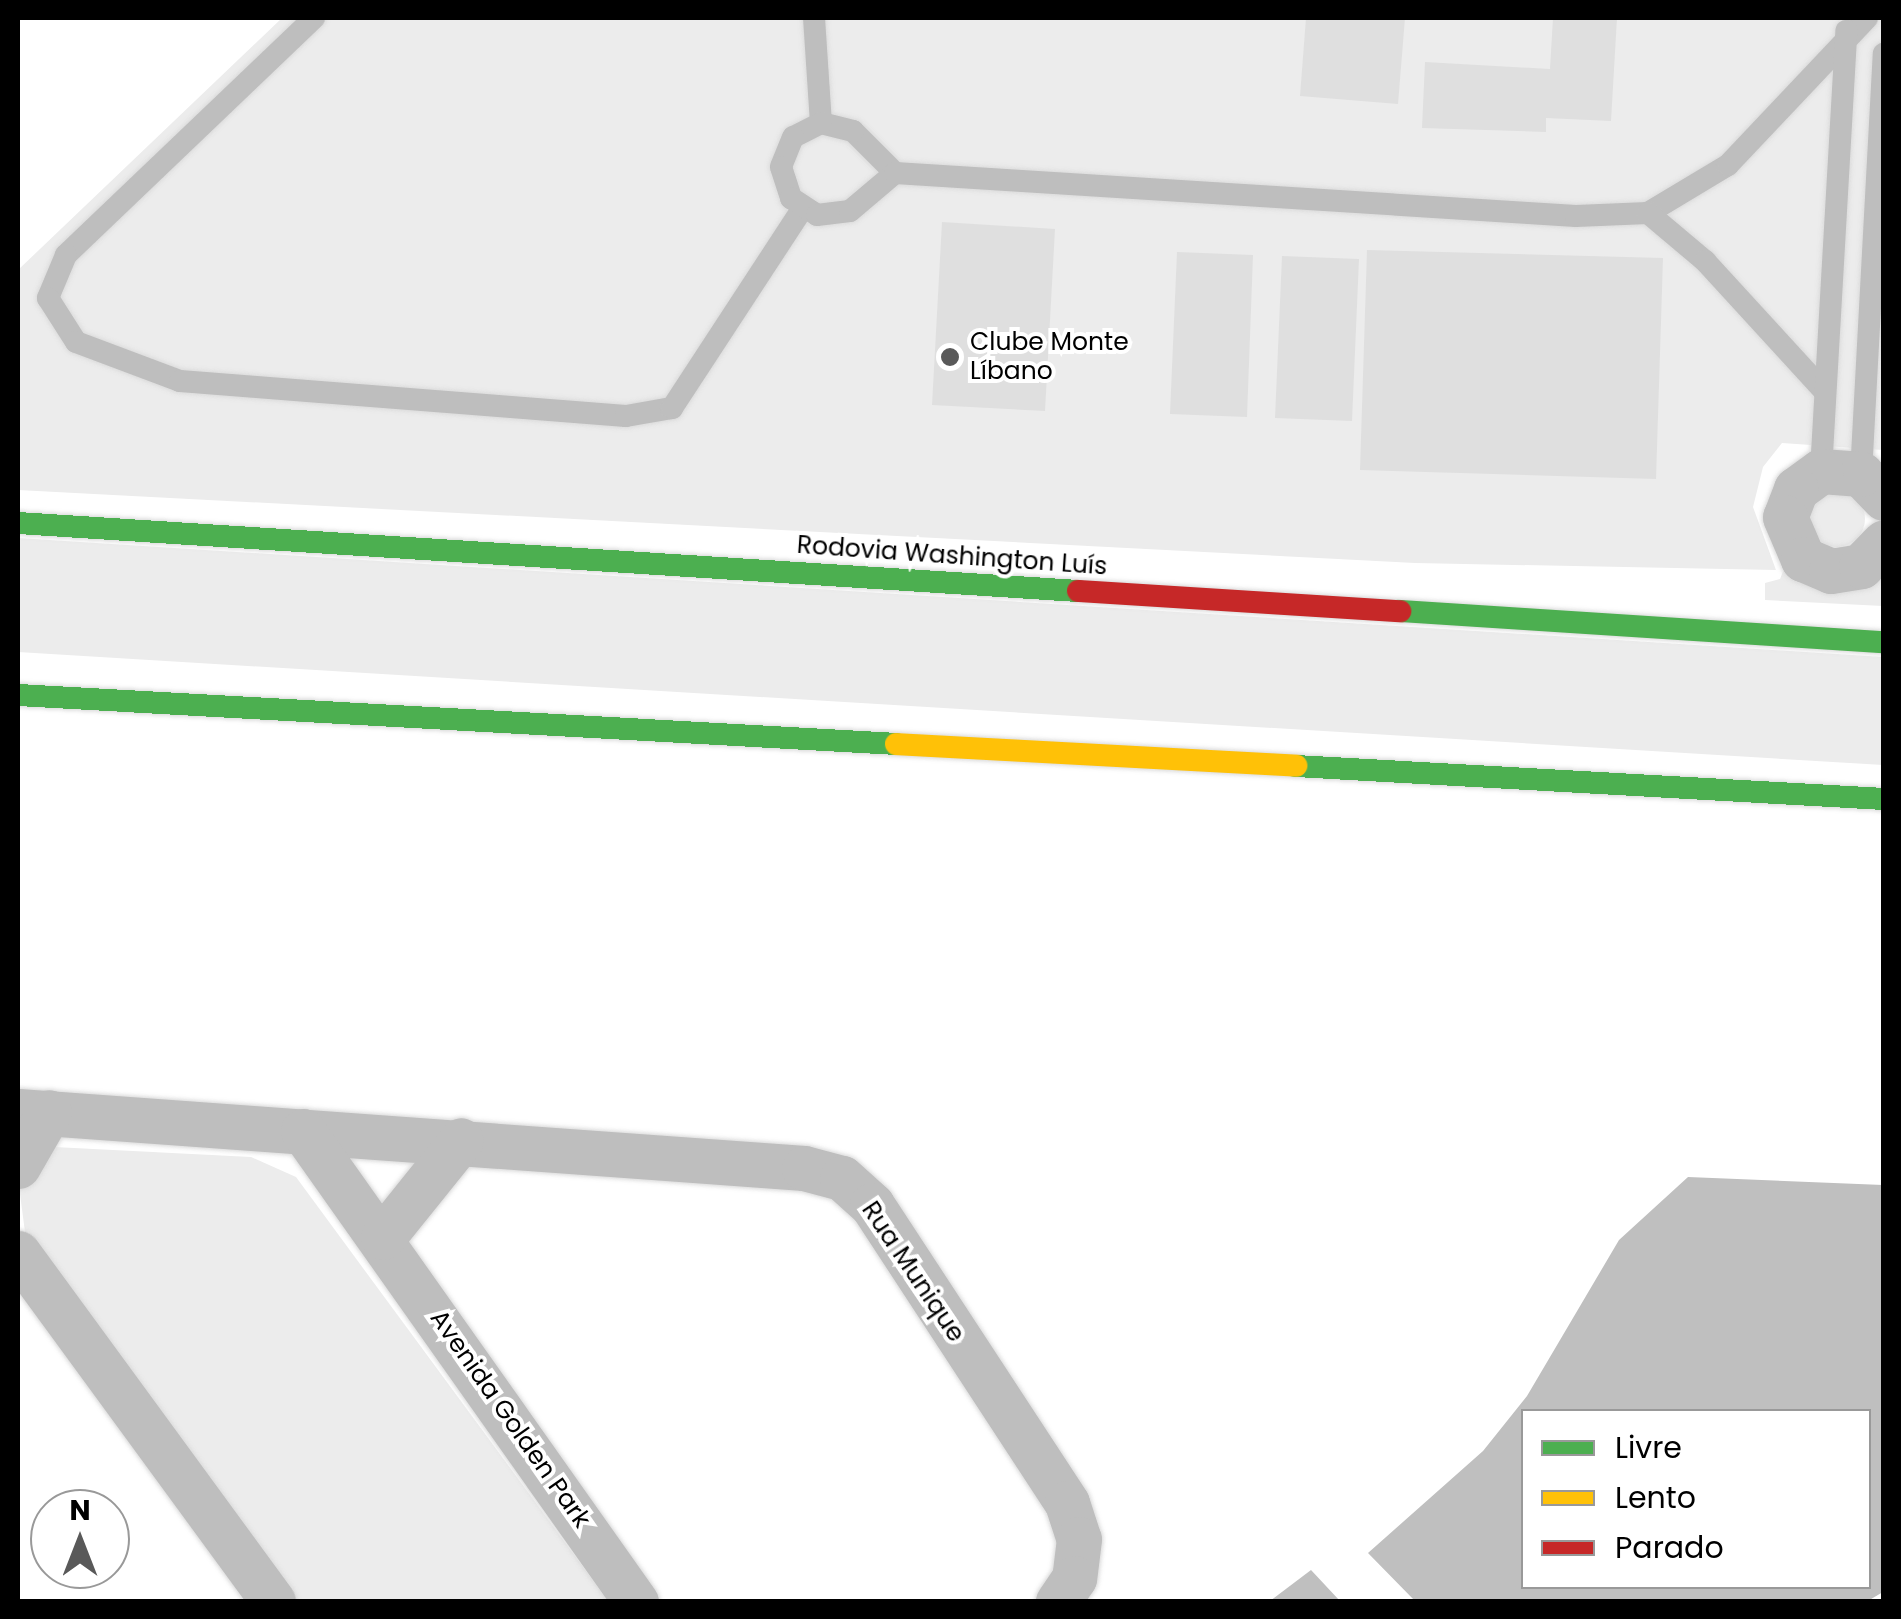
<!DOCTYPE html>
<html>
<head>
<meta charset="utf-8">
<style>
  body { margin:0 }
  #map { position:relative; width:1901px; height:1619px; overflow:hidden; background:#fff; font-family:Poppins,sans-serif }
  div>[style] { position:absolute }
  .green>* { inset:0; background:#ececec }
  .round { border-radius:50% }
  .water>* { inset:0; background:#bfbfbf }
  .building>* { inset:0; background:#dfdfdf }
  .roads { filter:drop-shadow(0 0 2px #dbdbdb) drop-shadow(0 0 2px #dbdbdb) }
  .lane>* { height:22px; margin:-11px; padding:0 11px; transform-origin:11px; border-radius:11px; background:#bebebe }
  .street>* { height:45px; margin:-22.5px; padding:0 22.5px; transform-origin:22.5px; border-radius:22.5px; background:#bebebe }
  .fast>* { height:22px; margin:-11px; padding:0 11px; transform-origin:11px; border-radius:11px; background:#4caf50 }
  .slow>* { height:22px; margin:-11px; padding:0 11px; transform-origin:11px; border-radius:11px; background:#ffc107 }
  .jam>* { height:22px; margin:-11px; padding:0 11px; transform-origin:11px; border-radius:11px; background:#c62828 }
  .dots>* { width:28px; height:28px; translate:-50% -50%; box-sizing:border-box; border:5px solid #fff; border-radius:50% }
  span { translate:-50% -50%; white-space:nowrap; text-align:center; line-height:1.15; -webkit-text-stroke:8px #fff; paint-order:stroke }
  .poi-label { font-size:25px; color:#000 }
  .left { translate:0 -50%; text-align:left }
  .street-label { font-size:25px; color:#000 }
  .frame { position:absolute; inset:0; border:20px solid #000; pointer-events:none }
  .legend { position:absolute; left:1521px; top:1409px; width:350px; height:180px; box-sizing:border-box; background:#fff; border:2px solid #999; margin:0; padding:12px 18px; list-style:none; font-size:30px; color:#000 }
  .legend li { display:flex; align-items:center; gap:20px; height:50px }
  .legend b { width:50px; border:2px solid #999 }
  .north { position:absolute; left:30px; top:1489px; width:100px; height:100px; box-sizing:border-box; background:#fff; border:2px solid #999; border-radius:50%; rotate:0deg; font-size:28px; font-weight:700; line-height:40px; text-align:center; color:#000 }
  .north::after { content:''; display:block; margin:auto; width:35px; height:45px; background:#595959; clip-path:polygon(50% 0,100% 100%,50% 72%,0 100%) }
</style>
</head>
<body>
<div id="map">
  <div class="green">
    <i style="clip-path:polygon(282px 18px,1883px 18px,1883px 450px,1782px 443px,1763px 467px,1753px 507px,1776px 570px,1415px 563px,18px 490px,18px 270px)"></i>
    <i class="round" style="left:1809px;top:491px;width:56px;height:56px"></i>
    <i style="clip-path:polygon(18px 538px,1883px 657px,1883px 765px,18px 652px)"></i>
    <i style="clip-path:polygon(1788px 559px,1883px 568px,1883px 606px,1765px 600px,1765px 583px,1780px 579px)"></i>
    <i style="clip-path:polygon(54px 1147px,251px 1157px,296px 1177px,608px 1601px,296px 1601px,25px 1232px,18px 1179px)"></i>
  </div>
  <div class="water">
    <i style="clip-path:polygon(evenodd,1688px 1177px,1883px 1185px,1883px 1592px,1866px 1602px,1415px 1601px,1368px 1553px,1483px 1451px,1527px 1396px,1619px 1240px,1688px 1177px,1524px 1412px,1868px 1412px,1868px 1586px,1524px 1586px,1524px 1412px)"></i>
    <i style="clip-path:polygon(1311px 1570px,1340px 1601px,1270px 1601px)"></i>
  </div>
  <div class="building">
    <i style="clip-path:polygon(1306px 18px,1405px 18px,1398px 104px,1300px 96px)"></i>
    <i style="clip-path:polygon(1553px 18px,1617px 18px,1611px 121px,1546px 118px,1546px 132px,1422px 128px,1425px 62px,1550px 69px)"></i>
    <i style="clip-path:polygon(942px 222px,1055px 229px,1045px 411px,932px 405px)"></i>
    <i style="clip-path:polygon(1367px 250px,1663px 258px,1656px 479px,1360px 470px)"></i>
    <i style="clip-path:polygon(1177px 252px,1253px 255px,1247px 417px,1170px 414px)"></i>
    <i style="clip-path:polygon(1282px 256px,1359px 259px,1352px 421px,1275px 418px)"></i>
  </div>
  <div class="roads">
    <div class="lane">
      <i style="left:314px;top:18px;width:343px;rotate:136.3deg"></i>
      <i style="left:66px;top:255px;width:47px;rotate:112.7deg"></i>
      <i style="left:48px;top:298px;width:52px;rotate:57.5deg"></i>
      <i style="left:76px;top:342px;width:111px;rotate:20.6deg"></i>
      <i style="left:180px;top:381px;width:447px;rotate:4.5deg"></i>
      <i style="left:626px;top:416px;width:47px;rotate:-9.9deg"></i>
      <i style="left:672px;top:408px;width:238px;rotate:-56.8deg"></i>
      <i style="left:814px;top:18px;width:105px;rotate:86.2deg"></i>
      <i style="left:895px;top:173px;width:59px;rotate:-135deg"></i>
      <i style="left:853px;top:131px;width:33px;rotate:-166deg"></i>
      <i style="left:821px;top:123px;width:31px;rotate:153deg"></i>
      <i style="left:793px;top:137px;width:32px;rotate:112deg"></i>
      <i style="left:781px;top:167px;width:33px;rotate:72deg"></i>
      <i style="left:791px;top:198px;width:31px;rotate:33deg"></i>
      <i style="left:817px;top:215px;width:33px;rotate:-7deg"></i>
      <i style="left:850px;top:211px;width:59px;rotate:-40.2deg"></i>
      <i style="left:895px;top:173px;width:682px;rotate:3.61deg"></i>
      <i style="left:1576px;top:216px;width:72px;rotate:-2.4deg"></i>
      <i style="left:1648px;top:213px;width:93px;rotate:-31deg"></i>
      <i style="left:1728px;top:165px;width:202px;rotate:-46.6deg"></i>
      <i style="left:1648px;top:213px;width:75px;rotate:40.1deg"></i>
      <i style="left:1705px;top:261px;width:176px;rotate:47.5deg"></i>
      <i style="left:1821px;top:471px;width:441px;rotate:-86.7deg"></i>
      <i style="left:1861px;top:474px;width:421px;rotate:-86.9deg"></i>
    </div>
    <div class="street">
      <i style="left:1884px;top:498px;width:33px;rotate:-134deg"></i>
      <i style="left:1861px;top:474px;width:40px;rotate:-175.7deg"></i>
      <i style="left:1821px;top:471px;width:31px;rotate:144deg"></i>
      <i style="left:1796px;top:489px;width:30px;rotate:111deg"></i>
      <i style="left:1785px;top:517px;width:46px;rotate:66.8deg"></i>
      <i style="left:1803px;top:559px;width:30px;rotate:23deg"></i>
      <i style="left:1831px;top:571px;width:30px;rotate:-9deg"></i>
      <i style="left:1861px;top:566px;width:33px;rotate:-46deg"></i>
      <i style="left:18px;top:1111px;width:788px;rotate:4.15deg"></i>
      <i style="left:804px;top:1168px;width:39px;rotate:15deg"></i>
      <i style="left:842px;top:1178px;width:40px;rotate:42deg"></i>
      <i style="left:872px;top:1205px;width:356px;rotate:56.8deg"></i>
      <i style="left:1067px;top:1503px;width:38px;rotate:72deg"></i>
      <i style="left:1079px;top:1539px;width:39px;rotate:97deg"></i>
      <i style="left:1074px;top:1578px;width:29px;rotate:124deg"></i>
      <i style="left:303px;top:1131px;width:577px;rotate:54.74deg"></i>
      <i style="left:18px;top:1166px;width:62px;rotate:-60.1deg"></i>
      <i style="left:383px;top:1237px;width:124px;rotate:-51.2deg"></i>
      <i style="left:18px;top:1253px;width:432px;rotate:53.8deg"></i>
    </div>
    <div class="fast">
      <i style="left:18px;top:523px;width:1062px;rotate:3.67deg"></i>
      <i style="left:1400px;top:611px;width:485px;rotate:3.7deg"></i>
      <i style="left:18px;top:695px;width:879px;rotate:3.19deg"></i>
      <i style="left:1296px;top:766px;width:589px;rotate:3.21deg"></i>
    </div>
    <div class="slow">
      <i style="left:896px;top:744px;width:401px;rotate:3.1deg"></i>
    </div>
    <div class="jam">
      <i style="left:1078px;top:591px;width:323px;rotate:3.6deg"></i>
    </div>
  </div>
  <div class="dots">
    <i style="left:950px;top:357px;background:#595959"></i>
  </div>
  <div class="poi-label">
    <span class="left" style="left:970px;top:357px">Clube Monte<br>Líbano</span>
  </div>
  <div class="street-label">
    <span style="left:952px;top:556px;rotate:4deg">Rodovia Washington Luís</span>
    <span style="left:913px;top:1272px;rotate:56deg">Rua Munique</span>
    <span style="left:510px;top:1419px;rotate:55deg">Avenida Golden Park</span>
  </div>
  <div class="frame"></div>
  <ul class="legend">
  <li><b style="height:12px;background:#4caf50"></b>Livre</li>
  <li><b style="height:12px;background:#ffc107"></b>Lento</li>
  <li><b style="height:12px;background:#c62828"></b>Parado</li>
  </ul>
  <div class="north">N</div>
</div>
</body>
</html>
